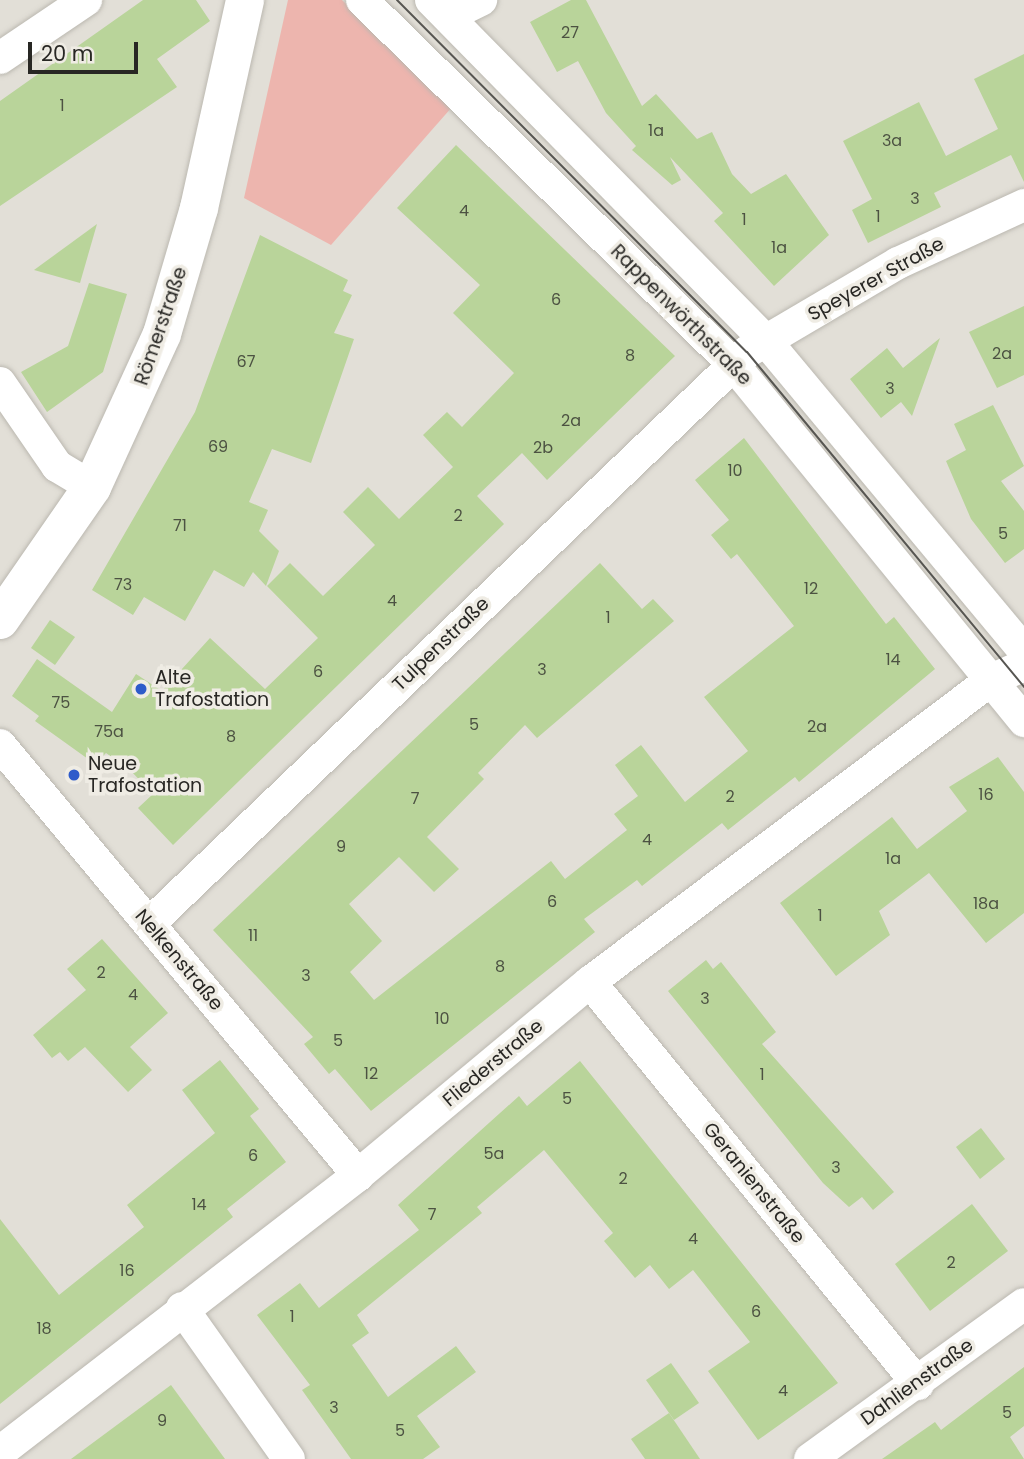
<!DOCTYPE html>
<html>
<head>
<meta charset="utf-8">
<style>
  body { margin:0 }
  #map { position:relative; width:1024px; height:1459px; overflow:hidden; background:#e2dfd7; font-family:Poppins,sans-serif }
  div>[style] { position:absolute }
  .green>* { inset:0; background:#edb5ae }
  .building>* { inset:0; background:#b9d49a }
  .roads { filter:drop-shadow(0 0 2px #bbb8b0) drop-shadow(0 0 2px #bbb8b0) }
  .minor>* { height:32px; margin:-16px; padding:0 16px; transform-origin:16px; border-radius:16px; background:#fff }
  .tertiary>* { height:38px; margin:-19px; padding:0 19px; transform-origin:19px; border-radius:19px; background:#fff }
  .tram>* { height:2px; margin:-1px; padding:0 1px; transform-origin:1px; border-radius:1px; background:#575652 }
  .dots>* { width:19px; height:19px; translate:-50% -50%; box-sizing:border-box; border:4px solid #efece4; border-radius:50% }
  span { translate:-50% -50%; white-space:nowrap; text-align:center; line-height:1.15; -webkit-text-stroke:7px #efece4; paint-order:stroke }
  .number-label { font-size:16px; color:#4c5242 }
  .number-label span { -webkit-text-stroke-width:0 }
  .street-label { font-size:19px; color:#282724 }
  .poi-label { font-size:19px; color:#282724 }
  .left { translate:0 -50%; text-align:left }
  .scale { position:absolute; left:28px; top:42px; width:110px; height:32px; box-sizing:border-box; border:4px solid #282724; border-top:0; padding-left:9px; font-size:21px; line-height:24px; white-space:nowrap; color:#282724; -webkit-text-stroke:5px #efece4; paint-order:stroke }
</style>
</head>
<body>
<div id="map">
  <div class="green">
    <i style="clip-path:polygon(288px 0,342px 0,452px 107px,331px 245px,244px 198px)"></i>
  </div>
  <div class="building">
    <i style="clip-path:polygon(143px 0,196px 0,210px 21px,157px 59px,177px 87px,0 206px,0 101px)"></i>
    <i style="clip-path:polygon(571px 0,586px 0,642px 106px,656px 94px,697px 139px,712px 132px,732px 174px,751px 194px,786px 174px,829px 235px,774px 286px,714px 221px,723px 213px,670px 157px,681px 180px,672px 185px,632px 150px,636px 146px,606px 113px,578px 61px,557px 72px,530px 22px)"></i>
    <i style="clip-path:polygon(1024px 54px,1024px 182px,1011px 155px,934px 193px,941px 207px,868px 243px,852px 210px,872px 199px,843px 141px,919px 102px,946px 156px,998px 129px,974px 79px)"></i>
    <i style="clip-path:polygon(456px 145px,675px 356px,547px 480px,522px 453px,477px 496px,504px 524px,173px 845px,138px 808px,153px 794px,129px 769px,106px 753px,95px 764px,35px 721px,39px 716px,12px 696px,37px 659px,112px 712px,136px 674px,162px 691px,210px 638px,265px 689px,318px 638px,267px 586px,290px 563px,323px 596px,375px 545px,343px 512px,368px 487px,399px 519px,453px 467px,423px 435px,447px 412px,462px 427px,514px 373px,453px 313px,480px 285px,397px 208px)"></i>
    <i style="clip-path:polygon(97px 224px,80px 283px,34px 270px)"></i>
    <i style="clip-path:polygon(260px 235px,348px 280px,343px 291px,352px 295px,334px 333px,354px 339px,311px 463px,272px 449px,249px 502px,268px 510px,259px 531px,279px 551px,266px 586px,253px 572px,244px 587px,214px 570px,185px 621px,144px 597px,133px 615px,92px 590px,195px 412px)"></i>
    <i style="clip-path:polygon(89px 283px,127px 294px,103px 372px,47px 412px,21px 372px,68px 346px)"></i>
    <i style="clip-path:polygon(1024px 306px,1024px 375px,997px 388px,969px 332px)"></i>
    <i style="clip-path:polygon(940px 338px,912px 416px,901px 402px,881px 418px,850px 379px,887px 348px,903px 368px)"></i>
    <i style="clip-path:polygon(993px 405px,1024px 466px,1001px 481px,1024px 511px,1024px 549px,1005px 563px,971px 519px,946px 461px,966px 450px,954px 424px)"></i>
    <i style="clip-path:polygon(744px 438px,886px 624px,894px 617px,935px 669px,799px 782px,795px 777px,728px 830px,722px 823px,642px 886px,637px 880px,584px 919px,595px 932px,371px 1111px,335px 1069px,329px 1074px,304px 1044px,313px 1037px,213px 930px,600px 563px,642px 609px,653px 599px,674px 621px,537px 738px,525px 725px,478px 773px,484px 779px,427px 837px,459px 869px,434px 892px,399px 857px,349px 904px,382px 941px,350px 972px,374px 1000px,551px 861px,565px 879px,627px 830px,614px 814px,638px 796px,615px 765px,641px 745px,685px 802px,748px 751px,704px 697px,794px 626px,737px 554px,731px 559px,711px 535px,729px 520px,695px 480px)"></i>
    <i style="clip-path:polygon(50px 620px,75px 637px,55px 665px,31px 648px)"></i>
    <i style="clip-path:polygon(998px 757px,1024px 792px,1024px 913px,986px 943px,929px 873px,879px 911px,890px 935px,836px 976px,780px 903px,892px 817px,917px 849px,967px 811px,949px 787px)"></i>
    <i style="clip-path:polygon(102px 939px,168px 1013px,130px 1047px,152px 1070px,128px 1092px,85px 1047px,68px 1061px,60px 1052px,52px 1058px,33px 1035px,86px 990px,67px 969px)"></i>
    <i style="clip-path:polygon(706px 960px,713px 969px,721px 962px,776px 1032px,762px 1044px,894px 1192px,873px 1210px,862px 1197px,849px 1207px,823px 1183px,668px 991px)"></i>
    <i style="clip-path:polygon(220px 1060px,259px 1109px,250px 1116px,286px 1162px,227px 1209px,233px 1217px,0 1404px,0 1219px,59px 1295px,144px 1227px,127px 1205px,215px 1133px,182px 1090px)"></i>
    <i style="clip-path:polygon(580px 1061px,838px 1383px,758px 1440px,708px 1371px,750px 1342px,693px 1270px,669px 1289px,650px 1265px,635px 1278px,604px 1241px,613px 1233px,544px 1150px,477px 1207px,482px 1213px,357px 1315px,369px 1333px,352px 1345px,388px 1397px,456px 1346px,476px 1372px,417px 1416px,440px 1447px,423px 1459px,351px 1459px,302px 1390px,310px 1385px,257px 1315px,300px 1283px,319px 1308px,419px 1230px,398px 1205px,519px 1096px,527px 1106px)"></i>
    <i style="clip-path:polygon(981px 1128px,1005px 1159px,980px 1179px,956px 1147px)"></i>
    <i style="clip-path:polygon(972px 1204px,1008px 1251px,930px 1311px,895px 1264px)"></i>
    <i style="clip-path:polygon(671px 1363px,699px 1403px,674px 1420px,646px 1380px)"></i>
    <i style="clip-path:polygon(1024px 1367px,1024px 1426px,1010px 1437px,1024px 1459px,882px 1459px,935px 1422px,941px 1430px)"></i>
    <i style="clip-path:polygon(171px 1385px,225px 1459px,71px 1459px,125px 1419px)"></i>
    <i style="clip-path:polygon(669px 1413px,700px 1459px,645px 1459px,631px 1439px)"></i>
  </div>
  <div class="roads">
    <div class="minor">
      <i style="left:362px;top:0;width:520px;rotate:44.45deg"></i>
      <i style="left:733px;top:364px;width:461px;rotate:50.8deg"></i>
      <i style="left:431px;top:0;width:478px;rotate:45.5deg"></i>
      <i style="left:766px;top:341px;width:403px;rotate:50.2deg"></i>
      <i style="left:448px;top:16px;width:37px;rotate:-26deg"></i>
      <i style="left:0;top:58px;width:104px;rotate:-34deg"></i>
      <i style="left:0;top:383px;width:101px;rotate:55.5deg"></i>
      <i style="left:57px;top:466px;width:41px;rotate:31deg"></i>
      <i style="left:0;top:745px;width:560px;rotate:50.22deg"></i>
      <i style="left:149px;top:924px;width:828px;rotate:-43.73deg"></i>
      <i style="left:747px;top:352px;width:175px;rotate:-30.5deg"></i>
      <i style="left:898px;top:263px;width:139px;rotate:-24.7deg"></i>
      <i style="left:590px;top:982px;width:519px;rotate:50.79deg"></i>
      <i style="left:182px;top:1308px;width:185px;rotate:54.7deg"></i>
      <i style="left:0;top:1452px;width:453px;rotate:-37.7deg"></i>
      <i style="left:358px;top:1175px;width:302px;rotate:-39.8deg"></i>
      <i style="left:590px;top:982px;width:502px;rotate:-36.98deg"></i>
      <i style="left:991px;top:680px;width:36px;rotate:-24deg"></i>
      <i style="left:810px;top:1459px;width:264px;rotate:-35.9deg"></i>
    </div>
    <div class="tertiary">
      <i style="left:0;top:620px;width:162px;rotate:-55.3deg"></i>
      <i style="left:92px;top:487px;width:168px;rotate:-65.4deg"></i>
      <i style="left:162px;top:334px;width:131px;rotate:-73.6deg"></i>
      <i style="left:199px;top:208px;width:213px;rotate:-77.5deg"></i>
    </div>
  </div>
  <div class="tram">
    <i style="left:397px;top:0;width:496px;rotate:45.2deg"></i>
    <i style="left:747px;top:352px;width:435px;rotate:50.4deg"></i>
  </div>
  <div class="dots">
    <i style="left:141px;top:689px;background:#2e5bca"></i>
    <i style="left:74px;top:775px;background:#2e5bca"></i>
  </div>
  <div class="number-label">
    <span style="left:570px;top:33px">27</span>
    <span style="left:62px;top:106px">1</span>
    <span style="left:656px;top:131px">1a</span>
    <span style="left:892px;top:141px">3a</span>
    <span style="left:915px;top:199px">3</span>
    <span style="left:464px;top:211px">4</span>
    <span style="left:878px;top:217px">1</span>
    <span style="left:744px;top:220px">1</span>
    <span style="left:779px;top:248px">1a</span>
    <span style="left:556px;top:300px">6</span>
    <span style="left:1002px;top:354px">2a</span>
    <span style="left:630px;top:356px">8</span>
    <span style="left:246px;top:362px">67</span>
    <span style="left:890px;top:389px">3</span>
    <span style="left:571px;top:421px">2a</span>
    <span style="left:218px;top:447px">69</span>
    <span style="left:543px;top:448px">2b</span>
    <span style="left:735px;top:471px">10</span>
    <span style="left:458px;top:516px">2</span>
    <span style="left:180px;top:526px">71</span>
    <span style="left:1003px;top:534px">5</span>
    <span style="left:123px;top:585px">73</span>
    <span style="left:811px;top:589px">12</span>
    <span style="left:392px;top:601px">4</span>
    <span style="left:608px;top:618px">1</span>
    <span style="left:893px;top:660px">14</span>
    <span style="left:542px;top:670px">3</span>
    <span style="left:318px;top:672px">6</span>
    <span style="left:61px;top:703px">75</span>
    <span style="left:474px;top:725px">5</span>
    <span style="left:817px;top:727px">2a</span>
    <span style="left:109px;top:732px">75a</span>
    <span style="left:231px;top:737px">8</span>
    <span style="left:986px;top:795px">16</span>
    <span style="left:730px;top:797px">2</span>
    <span style="left:415px;top:799px">7</span>
    <span style="left:647px;top:840px">4</span>
    <span style="left:341px;top:847px">9</span>
    <span style="left:893px;top:859px">1a</span>
    <span style="left:552px;top:902px">6</span>
    <span style="left:986px;top:904px">18a</span>
    <span style="left:820px;top:916px">1</span>
    <span style="left:253px;top:936px">11</span>
    <span style="left:500px;top:967px">8</span>
    <span style="left:101px;top:973px">2</span>
    <span style="left:306px;top:976px">3</span>
    <span style="left:133px;top:995px">4</span>
    <span style="left:705px;top:999px">3</span>
    <span style="left:442px;top:1019px">10</span>
    <span style="left:338px;top:1041px">5</span>
    <span style="left:371px;top:1074px">12</span>
    <span style="left:762px;top:1075px">1</span>
    <span style="left:567px;top:1099px">5</span>
    <span style="left:494px;top:1154px">5a</span>
    <span style="left:253px;top:1156px">6</span>
    <span style="left:836px;top:1168px">3</span>
    <span style="left:623px;top:1179px">2</span>
    <span style="left:199px;top:1205px">14</span>
    <span style="left:432px;top:1215px">7</span>
    <span style="left:693px;top:1239px">4</span>
    <span style="left:951px;top:1263px">2</span>
    <span style="left:127px;top:1271px">16</span>
    <span style="left:756px;top:1312px">6</span>
    <span style="left:292px;top:1317px">1</span>
    <span style="left:44px;top:1329px">18</span>
    <span style="left:783px;top:1391px">4</span>
    <span style="left:334px;top:1408px">3</span>
    <span style="left:1007px;top:1413px">5</span>
    <span style="left:162px;top:1421px">9</span>
    <span style="left:400px;top:1431px">5</span>
  </div>
  <div class="street-label">
    <span style="left:876px;top:279px;rotate:-29deg">Speyerer Straße</span>
    <span style="left:681px;top:315px;rotate:45deg">Rappenwörthstraße</span>
    <span style="left:161px;top:326px;rotate:-71deg">Römerstraße</span>
    <span style="left:441px;top:644px;rotate:-44deg">Tulpenstraße</span>
    <span style="left:179px;top:960px;rotate:50deg">Nelkenstraße</span>
    <span style="left:493px;top:1063px;rotate:-40deg">Fliederstraße</span>
    <span style="left:754px;top:1183px;rotate:51deg">Geranienstraße</span>
    <span style="left:917px;top:1382px;rotate:-36deg">Dahlienstraße</span>
  </div>
  <div class="poi-label">
    <span class="left" style="left:155px;top:689px">Alte<br>Trafostation</span>
    <span class="left" style="left:88px;top:775px">Neue<br>Trafostation</span>
  </div>
  <div class="scale">20 m</div>
</div>
</body>
</html>
